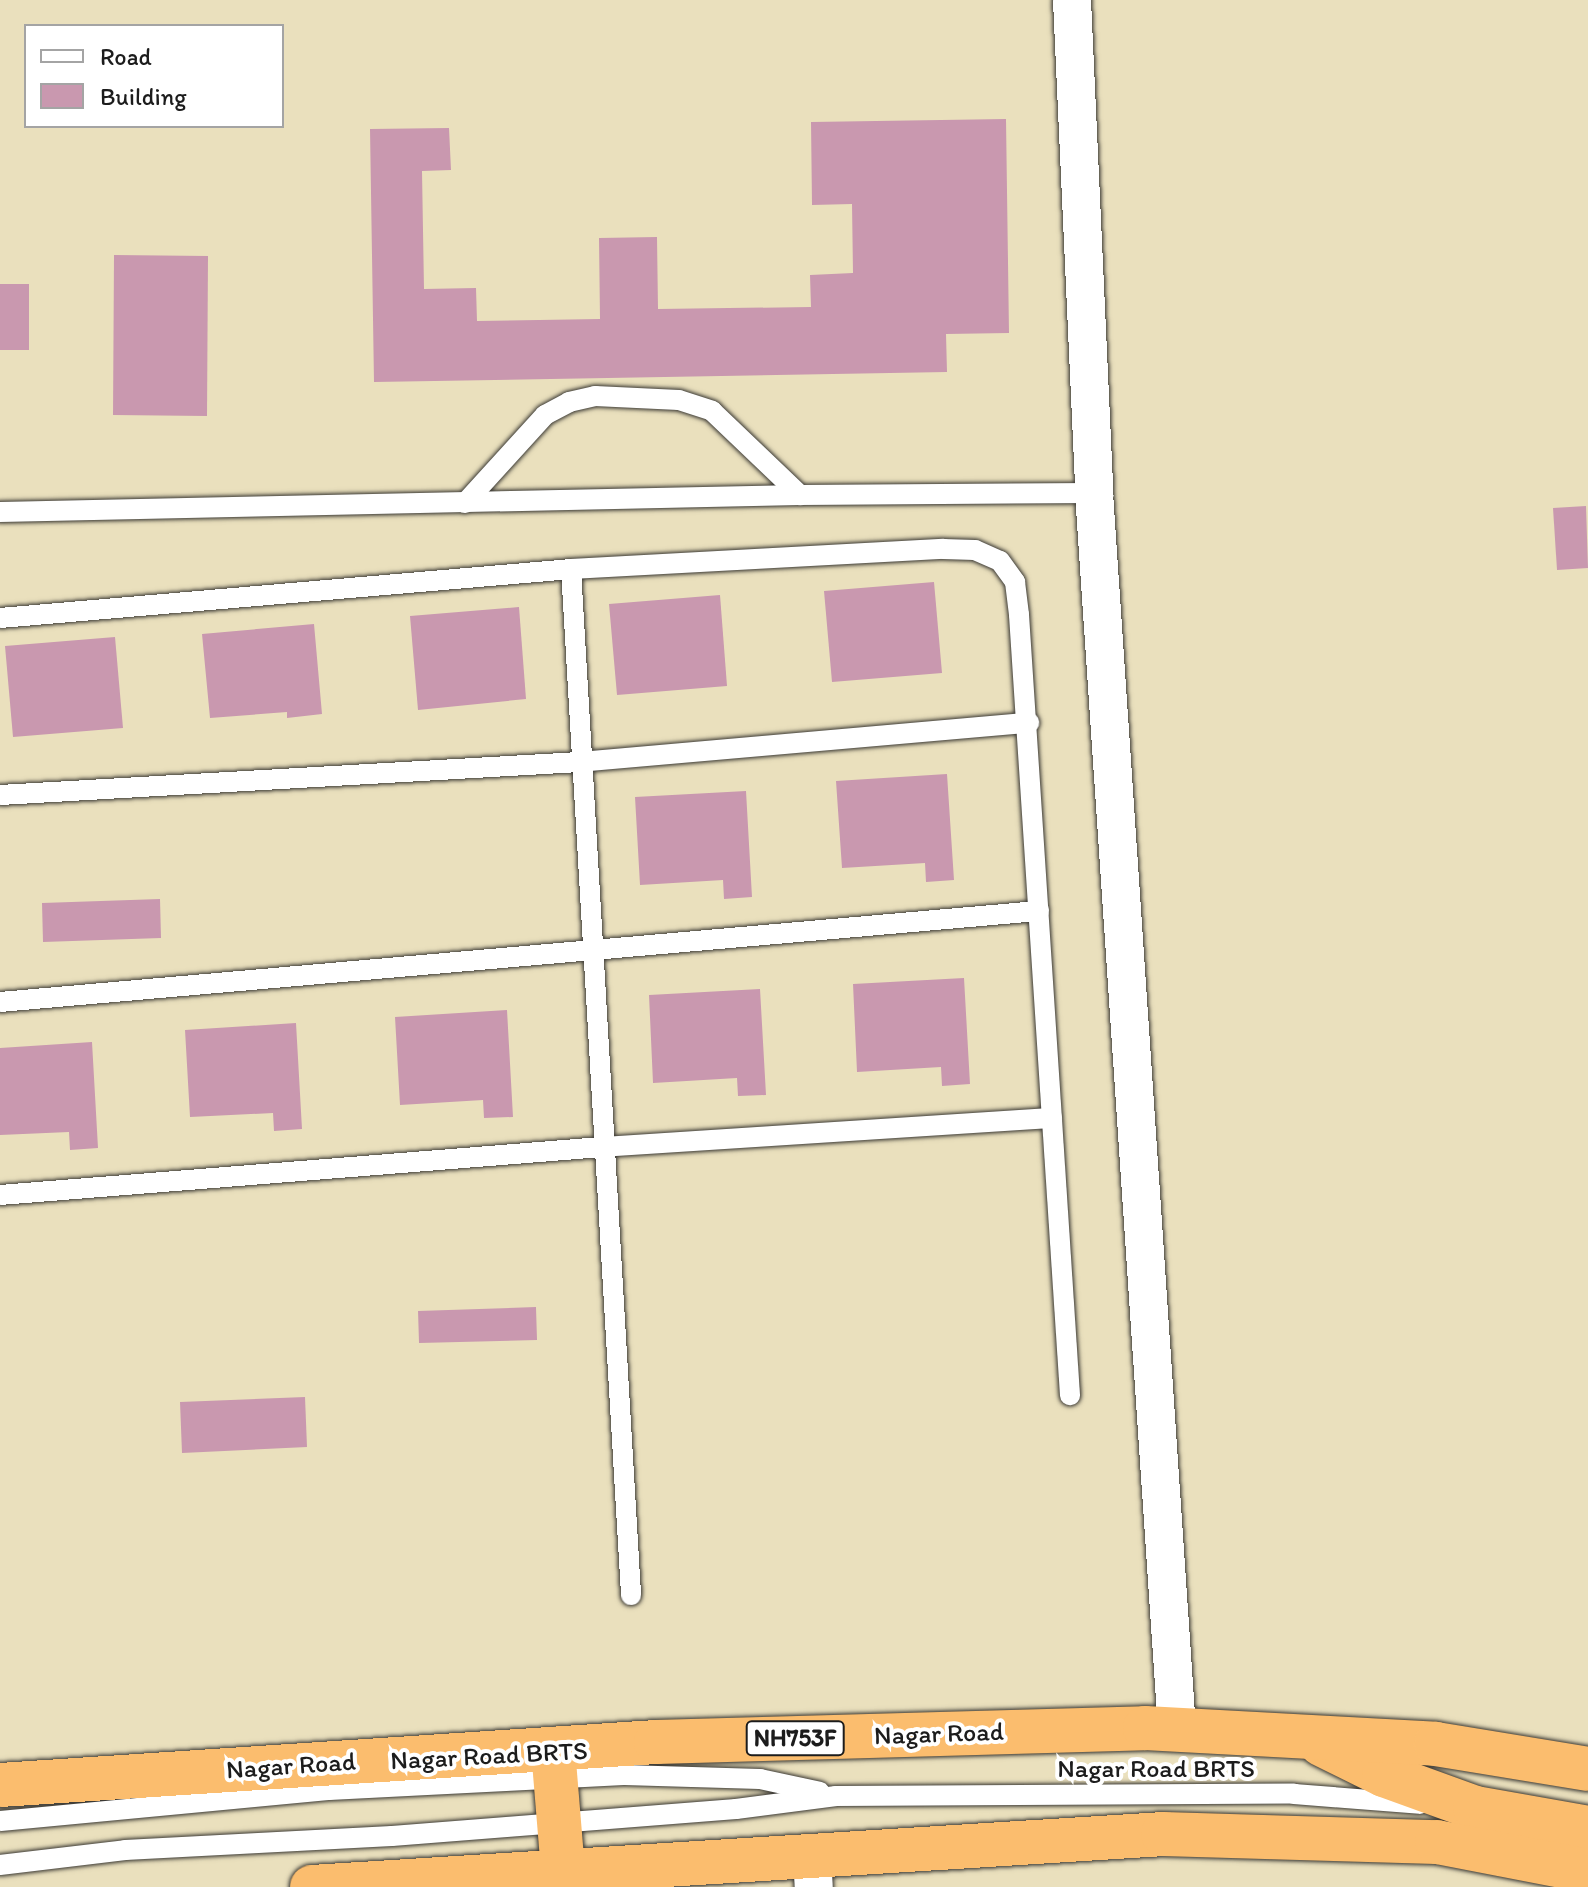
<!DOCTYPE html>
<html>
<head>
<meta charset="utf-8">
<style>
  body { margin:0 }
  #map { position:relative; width:1588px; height:1887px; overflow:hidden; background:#eae0bd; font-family:Itim,sans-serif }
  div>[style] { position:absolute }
  .building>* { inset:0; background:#c998af }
  .roads { filter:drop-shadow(0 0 2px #3b3934) drop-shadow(0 0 2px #3b3934) }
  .lane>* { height:20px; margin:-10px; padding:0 10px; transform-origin:10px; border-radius:10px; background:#fff }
  .street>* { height:38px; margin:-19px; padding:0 19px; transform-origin:19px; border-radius:19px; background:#fff }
  .highway>* { height:44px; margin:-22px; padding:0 22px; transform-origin:22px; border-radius:22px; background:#fbbd6e }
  span { translate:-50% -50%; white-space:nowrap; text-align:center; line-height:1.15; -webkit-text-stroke:8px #fff; paint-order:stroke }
  .shield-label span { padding:2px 6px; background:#fff; border:2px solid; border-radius:6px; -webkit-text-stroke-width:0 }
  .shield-label { font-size:24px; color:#1c1c1c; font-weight:700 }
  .street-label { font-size:26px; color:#1c1c1c }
  .legend { position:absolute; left:24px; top:24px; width:260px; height:104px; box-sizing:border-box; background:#fff; border:2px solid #a4a4a4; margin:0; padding:10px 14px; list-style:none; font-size:24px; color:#1c1c1c }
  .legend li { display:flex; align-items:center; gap:16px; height:40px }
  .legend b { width:40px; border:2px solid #a4a4a4 }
</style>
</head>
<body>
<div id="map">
  <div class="building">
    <i style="clip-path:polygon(1006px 119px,1009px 333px,946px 334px,947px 372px,374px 382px,370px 129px,449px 128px,451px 170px,422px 171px,424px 289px,476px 288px,477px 321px,600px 319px,599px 238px,657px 237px,658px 309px,811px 307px,810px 275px,853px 273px,852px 204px,812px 205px,811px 122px)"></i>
    <i style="clip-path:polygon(114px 255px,208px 256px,207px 416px,113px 415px)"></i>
    <i style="clip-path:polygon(0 284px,29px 284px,29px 350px,0 350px)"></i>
    <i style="clip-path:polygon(1586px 506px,1588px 568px,1557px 570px,1553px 508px)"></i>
    <i style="clip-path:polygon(934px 582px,942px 673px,832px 682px,824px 591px)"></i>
    <i style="clip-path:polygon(720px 595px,727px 686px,617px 695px,609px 604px)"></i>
    <i style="clip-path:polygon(519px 607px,526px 699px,418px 710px,410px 616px)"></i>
    <i style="clip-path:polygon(314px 624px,322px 714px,287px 718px,287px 712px,210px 718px,202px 634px)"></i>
    <i style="clip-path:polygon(115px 637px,123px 728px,13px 737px,5px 646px)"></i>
    <i style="clip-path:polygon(947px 774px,954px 880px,926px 882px,925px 863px,842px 868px,836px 781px)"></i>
    <i style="clip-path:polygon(746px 791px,752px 897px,724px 899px,723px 880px,640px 885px,635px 797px)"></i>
    <i style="clip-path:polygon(160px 899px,161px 938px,43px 942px,42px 903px)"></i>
    <i style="clip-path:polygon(964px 978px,970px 1084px,942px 1086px,941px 1067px,857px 1072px,853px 984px)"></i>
    <i style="clip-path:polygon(760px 989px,766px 1095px,738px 1096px,737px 1078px,653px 1083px,649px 995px)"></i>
    <i style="clip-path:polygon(507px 1010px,513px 1117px,484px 1118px,483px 1100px,400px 1105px,395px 1017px)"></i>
    <i style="clip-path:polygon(296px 1023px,302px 1129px,274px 1131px,273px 1113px,190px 1117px,185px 1030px)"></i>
    <i style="clip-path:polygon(92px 1042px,98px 1148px,70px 1150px,69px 1132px,0 1135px,0 1048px)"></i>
    <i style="clip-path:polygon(536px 1307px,537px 1340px,419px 1343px,418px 1311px)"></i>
    <i style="clip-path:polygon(305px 1397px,307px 1447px,182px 1453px,180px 1402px)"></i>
  </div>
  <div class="roads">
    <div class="lane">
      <i style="left:465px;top:503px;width:119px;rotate:-47.7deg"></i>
      <i style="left:545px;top:415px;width:27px;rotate:-28deg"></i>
      <i style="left:569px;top:402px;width:27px;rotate:-13deg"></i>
      <i style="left:595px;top:396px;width:84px;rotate:2.7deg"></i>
      <i style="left:679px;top:400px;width:35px;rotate:18deg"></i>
      <i style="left:712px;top:411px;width:122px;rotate:43.7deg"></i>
      <i style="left:0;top:512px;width:800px;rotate:-1.22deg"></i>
      <i style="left:800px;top:495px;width:294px;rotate:-0.4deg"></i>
      <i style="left:571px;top:569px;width:1028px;rotate:86.65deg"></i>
      <i style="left:0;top:618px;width:573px;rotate:-4.9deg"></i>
      <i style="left:571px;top:569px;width:373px;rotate:-3.1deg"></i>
      <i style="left:943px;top:549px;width:32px;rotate:2deg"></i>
      <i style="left:975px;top:550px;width:27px;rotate:24deg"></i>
      <i style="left:1000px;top:561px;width:26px;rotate:54deg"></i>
      <i style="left:1015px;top:582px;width:33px;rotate:83deg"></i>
      <i style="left:1019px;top:615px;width:782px;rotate:86.26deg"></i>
      <i style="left:0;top:795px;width:580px;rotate:-3.26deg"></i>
      <i style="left:579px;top:762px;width:452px;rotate:-5deg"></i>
      <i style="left:0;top:1002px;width:1043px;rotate:-5.01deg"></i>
      <i style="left:0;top:1195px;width:604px;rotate:-4.56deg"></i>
      <i style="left:602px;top:1147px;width:451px;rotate:-3.7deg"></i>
      <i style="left:0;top:1821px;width:330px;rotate:-5.4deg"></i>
      <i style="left:329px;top:1790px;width:295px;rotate:-2.9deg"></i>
      <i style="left:624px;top:1775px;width:136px;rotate:1.7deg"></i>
      <i style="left:760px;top:1779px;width:61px;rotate:12.2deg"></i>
      <i style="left:0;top:1865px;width:126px;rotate:-6.8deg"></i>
      <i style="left:125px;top:1850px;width:267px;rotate:-3deg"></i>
      <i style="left:392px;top:1836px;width:345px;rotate:-4.5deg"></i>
      <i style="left:736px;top:1809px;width:101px;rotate:-7.4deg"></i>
      <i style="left:836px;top:1796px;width:458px;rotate:-0.3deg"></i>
      <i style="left:1294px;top:1794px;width:126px;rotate:4.5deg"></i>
    </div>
    <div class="street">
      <i style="left:1072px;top:0;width:493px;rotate:87.4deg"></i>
      <i style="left:1094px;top:493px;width:1240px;rotate:86.16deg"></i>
      <i style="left:812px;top:1854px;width:33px;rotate:87deg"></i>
    </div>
    <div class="highway">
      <i style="left:1321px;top:1744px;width:70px;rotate:26.2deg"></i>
      <i style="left:1384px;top:1775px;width:97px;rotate:19.9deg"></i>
      <i style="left:1475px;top:1808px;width:115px;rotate:10deg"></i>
      <i style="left:553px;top:1749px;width:122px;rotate:85.3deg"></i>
      <i style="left:0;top:1785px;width:657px;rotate:-3.75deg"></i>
      <i style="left:656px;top:1742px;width:489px;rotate:-1.6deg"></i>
      <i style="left:1145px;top:1728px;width:291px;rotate:3.1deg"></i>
      <i style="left:1436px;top:1744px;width:154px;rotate:9.3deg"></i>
      <i style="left:312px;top:1887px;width:853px;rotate:-3.56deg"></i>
      <i style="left:1163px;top:1834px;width:274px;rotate:1.7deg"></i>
      <i style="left:1437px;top:1842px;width:154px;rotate:10.9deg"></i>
    </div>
  </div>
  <div class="shield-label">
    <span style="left:795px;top:1738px">NH753F</span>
  </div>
  <div class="street-label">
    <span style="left:939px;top:1734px;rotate:-2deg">Nagar Road</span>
    <span style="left:489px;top:1756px;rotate:-3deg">Nagar Road BRTS</span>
    <span style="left:291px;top:1766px;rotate:-4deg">Nagar Road</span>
    <span style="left:1156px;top:1769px">Nagar Road BRTS</span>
  </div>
  <ul class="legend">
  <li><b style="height:10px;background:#fff"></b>Road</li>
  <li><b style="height:22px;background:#c998af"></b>Building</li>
  </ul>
</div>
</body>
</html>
